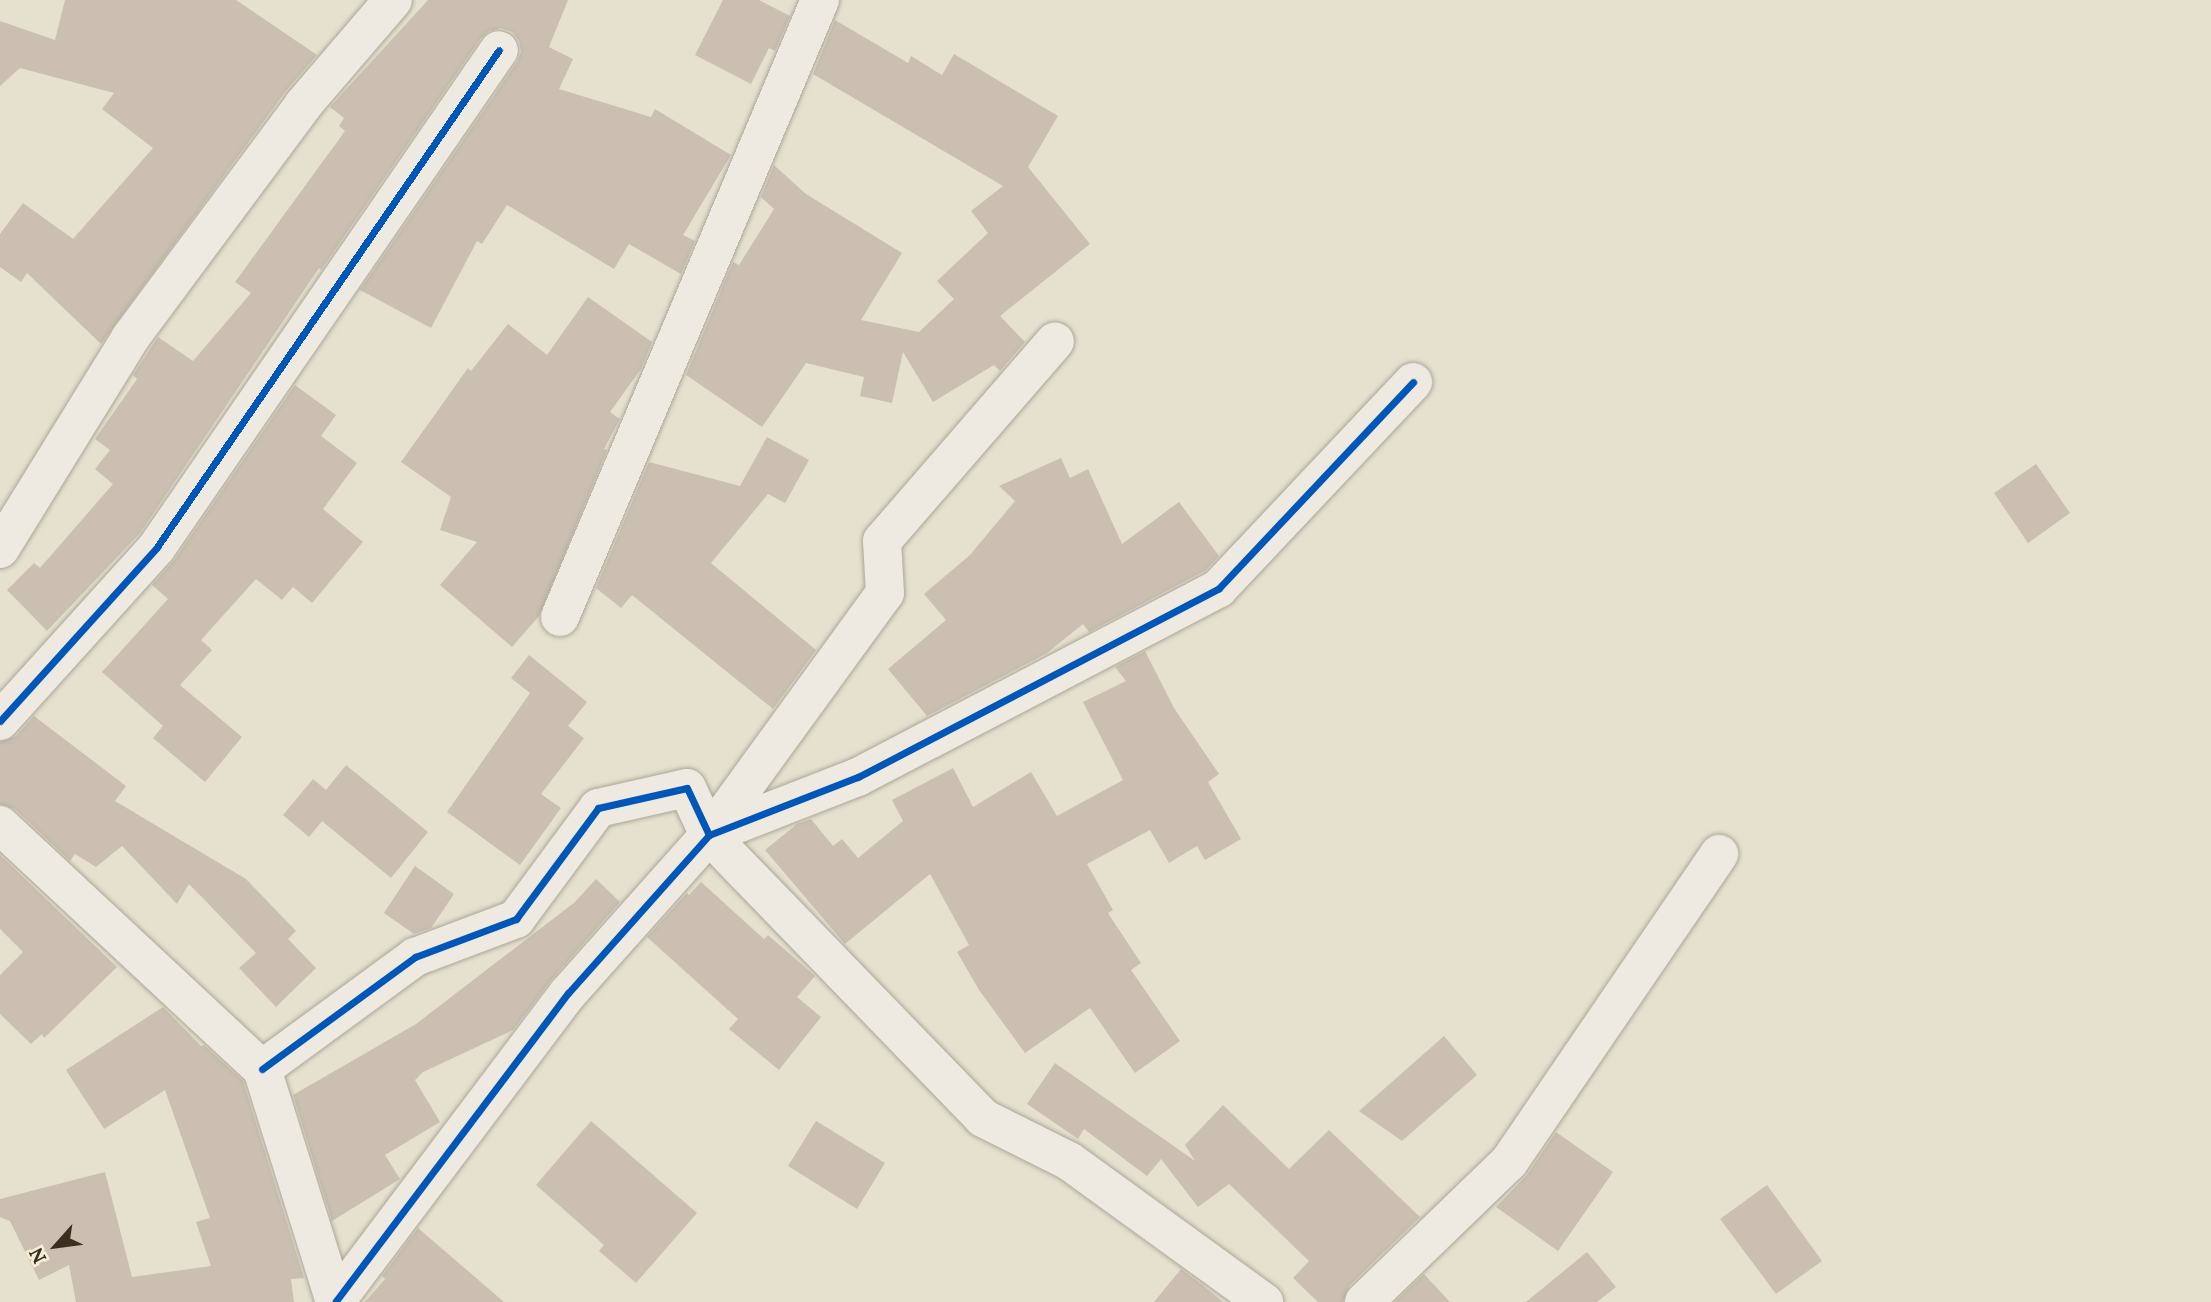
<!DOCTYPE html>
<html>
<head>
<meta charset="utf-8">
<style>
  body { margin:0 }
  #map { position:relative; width:2211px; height:1302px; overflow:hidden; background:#e6e1cf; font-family:Lora,serif }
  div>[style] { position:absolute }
  .building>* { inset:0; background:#cabfb0 }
  .roads { filter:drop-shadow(0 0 2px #aba698) drop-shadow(0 0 2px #aba698) }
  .street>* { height:38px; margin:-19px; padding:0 19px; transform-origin:19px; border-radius:19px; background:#eeeae1 }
  .cycleway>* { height:7px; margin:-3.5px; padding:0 3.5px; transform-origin:3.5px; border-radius:3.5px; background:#0057b8 }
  span { translate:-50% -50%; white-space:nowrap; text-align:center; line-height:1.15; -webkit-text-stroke:7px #f6efd6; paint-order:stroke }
  .north { position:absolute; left:21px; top:1211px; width:70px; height:70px; -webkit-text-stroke:5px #f6efd6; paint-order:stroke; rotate:242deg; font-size:19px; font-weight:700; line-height:28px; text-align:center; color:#3b2f1f }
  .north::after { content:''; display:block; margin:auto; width:24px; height:32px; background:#3b2f1f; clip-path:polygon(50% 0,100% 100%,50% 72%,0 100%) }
</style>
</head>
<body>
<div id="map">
  <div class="building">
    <i style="clip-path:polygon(65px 0,236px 0,317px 55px,285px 92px,101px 344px,27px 273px,21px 282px,0 267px,0 234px,23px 203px,73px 239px,153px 148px,102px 109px,114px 93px,20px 68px,0 86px,0 21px,55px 40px)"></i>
    <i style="clip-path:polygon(428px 0,568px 0,549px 47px,573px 59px,559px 89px,651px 117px,655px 109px,731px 155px,683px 235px,695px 241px,681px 274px,629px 244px,614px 269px,507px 205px,482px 244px,477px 241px,431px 328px,360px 290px,517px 62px,521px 52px,519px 41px,512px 32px,501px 28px,489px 31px,481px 38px,321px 270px,319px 268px,140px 533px,47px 631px,7px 590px,34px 563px,40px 568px,113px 484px,95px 469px,110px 450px,95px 439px,137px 379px,133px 375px,158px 337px,193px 361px,251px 293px,235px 282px,345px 131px,339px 126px,344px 118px,330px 107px)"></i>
    <i style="clip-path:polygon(723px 0,759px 0,790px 16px,775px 51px,769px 48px,751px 84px,695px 55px)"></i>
    <i style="clip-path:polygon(835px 20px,908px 63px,911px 56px,942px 75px,954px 54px,1058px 116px,1028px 167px,1090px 244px,1000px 316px,1025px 342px,1000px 371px,994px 365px,933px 402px,903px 352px,892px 403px,860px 396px,864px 377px,806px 363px,762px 427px,686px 375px,733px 262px,739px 265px,774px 209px,761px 197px,774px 165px,806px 194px,902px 253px,861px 320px,919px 332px,954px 299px,937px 281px,988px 233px,971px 211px,1003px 186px,813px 74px)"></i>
    <i style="clip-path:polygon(588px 297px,652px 342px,641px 369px,610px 412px,620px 419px,604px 449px,607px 450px,539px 616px,512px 647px,440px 585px,477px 542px,440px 530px,451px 497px,401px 462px,468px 368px,471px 371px,508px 324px,547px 355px)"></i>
    <i style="clip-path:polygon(295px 385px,336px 415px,321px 436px,357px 463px,323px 509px,363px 542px,312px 603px,293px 587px,282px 600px,256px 579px,201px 640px,212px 650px,180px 685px,242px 737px,205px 782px,153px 738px,163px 726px,102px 672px,168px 599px,152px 585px,175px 559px)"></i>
    <i style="clip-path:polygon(767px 437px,809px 460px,785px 503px,768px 494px,711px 563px,816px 650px,773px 709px,632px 595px,621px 608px,596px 588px,649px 462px,740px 486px)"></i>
    <i style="clip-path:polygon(1061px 458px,1070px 478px,1088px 469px,1122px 544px,1179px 502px,1219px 556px,1206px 570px,1089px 632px,1083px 624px,1047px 653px,927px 716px,888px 669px,946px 620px,924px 594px,970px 555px,1015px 501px,999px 486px)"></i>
    <i style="clip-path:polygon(2036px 464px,2070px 513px,2028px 543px,1994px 493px)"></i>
    <i style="clip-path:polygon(1145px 651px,1174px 708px,1219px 774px,1208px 782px,1241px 839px,1205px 860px,1197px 846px,1169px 863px,1150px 830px,1087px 864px,1113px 910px,1108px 913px,1141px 963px,1131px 970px,1180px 1041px,1135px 1073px,1090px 1008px,1025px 1053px,979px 990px,957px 952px,969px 945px,930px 874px,845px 944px,765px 850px,797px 824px,811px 819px,833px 846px,842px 839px,858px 858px,903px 821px,892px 800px,953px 768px,973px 807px,1031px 772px,1057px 816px,1123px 780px,1083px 702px,1126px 681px,1115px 667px)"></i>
    <i style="clip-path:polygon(529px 655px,587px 702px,568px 726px,584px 738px,541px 794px,561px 808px,520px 865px,447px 812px,530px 693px,511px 678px)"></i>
    <i style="clip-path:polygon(34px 716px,126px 786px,115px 801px,246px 879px,296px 931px,288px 939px,316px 968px,276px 1007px,239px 968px,256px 953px,189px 884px,177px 904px,122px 846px,96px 867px,75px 854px,70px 861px,15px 809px,0 804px,0 742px,16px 736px)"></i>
    <i style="clip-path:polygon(346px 765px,428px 832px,391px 878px,322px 821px,309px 837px,283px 815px,313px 779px,326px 790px)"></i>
    <i style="clip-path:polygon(0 855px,117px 967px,44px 1038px,42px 1034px,31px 1044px,0 1014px,0 975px,23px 952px,0 929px)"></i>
    <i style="clip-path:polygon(415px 866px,454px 894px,431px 928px,414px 934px,384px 913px)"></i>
    <i style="clip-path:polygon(596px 879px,620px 902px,552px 979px,513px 1030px,423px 1072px,415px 1080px,440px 1122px,385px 1155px,400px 1179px,332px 1221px,293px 1095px,416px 1024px,575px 902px)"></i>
    <i style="clip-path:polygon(701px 882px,764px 939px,768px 935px,815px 976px,797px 997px,821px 1017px,779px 1070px,729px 1029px,738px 1019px,647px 937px,687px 893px,689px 895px)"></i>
    <i style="clip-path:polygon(163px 1007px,201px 1046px,204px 1045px,243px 1081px,304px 1278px,291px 1279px,294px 1302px,76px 1302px,69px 1265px,39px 1280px,10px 1221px,0 1217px,0 1199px,105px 1172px,132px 1277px,211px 1266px,196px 1222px,210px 1218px,165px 1090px,104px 1129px,66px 1070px)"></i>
    <i style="clip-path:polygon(1444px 1036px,1477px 1075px,1402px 1141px,1359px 1111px)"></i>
    <i style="clip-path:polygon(1055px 1063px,1195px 1161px,1185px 1145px,1223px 1105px,1289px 1169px,1329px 1130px,1420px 1217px,1349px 1286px,1343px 1302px,1318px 1302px,1293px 1278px,1309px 1261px,1229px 1184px,1198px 1207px,1161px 1159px,1147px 1176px,1084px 1129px,1078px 1139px,1027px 1104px)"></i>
    <i style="clip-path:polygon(591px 1121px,697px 1213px,636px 1283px,599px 1251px,604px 1245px,536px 1185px)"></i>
    <i style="clip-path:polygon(816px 1121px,885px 1163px,857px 1209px,788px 1166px)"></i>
    <i style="clip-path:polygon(1556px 1132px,1613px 1172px,1558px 1251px,1496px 1207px,1527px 1175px)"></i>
    <i style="clip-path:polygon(1767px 1185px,1822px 1261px,1776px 1294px,1720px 1219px)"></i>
    <i style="clip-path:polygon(418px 1228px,504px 1302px,365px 1302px,385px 1279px,382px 1276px)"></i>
    <i style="clip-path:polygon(1587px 1252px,1616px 1287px,1597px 1302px,1526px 1302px)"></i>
    <i style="clip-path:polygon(1181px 1269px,1201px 1284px,1223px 1302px,1154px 1302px)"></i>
    <i style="clip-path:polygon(1424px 1274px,1450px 1302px,1395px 1302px)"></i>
  </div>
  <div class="roads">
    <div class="street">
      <i style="left:0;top:549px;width:249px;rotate:-58.3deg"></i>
      <i style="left:131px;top:337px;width:289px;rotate:-53.4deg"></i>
      <i style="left:303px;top:105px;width:138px;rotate:-49.4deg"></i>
      <i style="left:560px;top:617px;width:670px;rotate:-67.15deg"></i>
      <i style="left:0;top:721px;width:234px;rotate:-47.9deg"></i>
      <i style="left:157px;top:547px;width:603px;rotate:-55.47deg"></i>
      <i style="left:0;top:825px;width:358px;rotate:43deg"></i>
      <i style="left:262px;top:1069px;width:244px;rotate:72.6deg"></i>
      <i style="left:709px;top:835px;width:160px;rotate:-21.3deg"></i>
      <i style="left:858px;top:777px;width:407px;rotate:-27.6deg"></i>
      <i style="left:1219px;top:588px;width:283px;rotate:-46.7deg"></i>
      <i style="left:709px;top:835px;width:394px;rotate:45.9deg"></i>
      <i style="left:983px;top:1118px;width:96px;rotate:26.6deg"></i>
      <i style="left:1069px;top:1161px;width:241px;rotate:35.9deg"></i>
      <i style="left:709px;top:835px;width:299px;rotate:-54deg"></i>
      <i style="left:885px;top:593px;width:52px;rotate:-93.3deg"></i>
      <i style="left:882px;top:541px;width:264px;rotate:-49.1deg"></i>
      <i style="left:262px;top:1069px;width:190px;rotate:-36.2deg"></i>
      <i style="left:415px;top:957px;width:108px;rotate:-20.6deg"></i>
      <i style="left:516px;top:919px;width:138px;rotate:-53.5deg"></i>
      <i style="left:598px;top:808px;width:91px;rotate:-12.7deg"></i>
      <i style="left:687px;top:788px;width:52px;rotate:64.9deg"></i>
      <i style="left:709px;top:835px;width:212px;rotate:131.7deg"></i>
      <i style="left:568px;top:993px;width:386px;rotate:127deg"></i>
      <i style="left:1364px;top:1302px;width:202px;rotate:-44deg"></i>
      <i style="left:1509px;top:1162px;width:373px;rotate:-55.7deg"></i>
    </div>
  </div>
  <div class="cycleway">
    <i style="left:0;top:721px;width:234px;rotate:-47.9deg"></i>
    <i style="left:157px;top:547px;width:603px;rotate:-55.47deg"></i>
    <i style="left:709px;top:835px;width:160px;rotate:-21.3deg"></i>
    <i style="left:858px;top:777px;width:407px;rotate:-27.6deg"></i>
    <i style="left:1219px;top:588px;width:283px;rotate:-46.7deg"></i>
    <i style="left:262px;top:1069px;width:190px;rotate:-36.2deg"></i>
    <i style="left:415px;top:957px;width:108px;rotate:-20.6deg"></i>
    <i style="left:516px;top:919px;width:138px;rotate:-53.5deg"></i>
    <i style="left:598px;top:808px;width:91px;rotate:-12.7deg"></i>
    <i style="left:687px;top:788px;width:52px;rotate:64.9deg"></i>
    <i style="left:709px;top:835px;width:212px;rotate:131.7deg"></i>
    <i style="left:568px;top:993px;width:386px;rotate:127deg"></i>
  </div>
  <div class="north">N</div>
</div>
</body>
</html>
